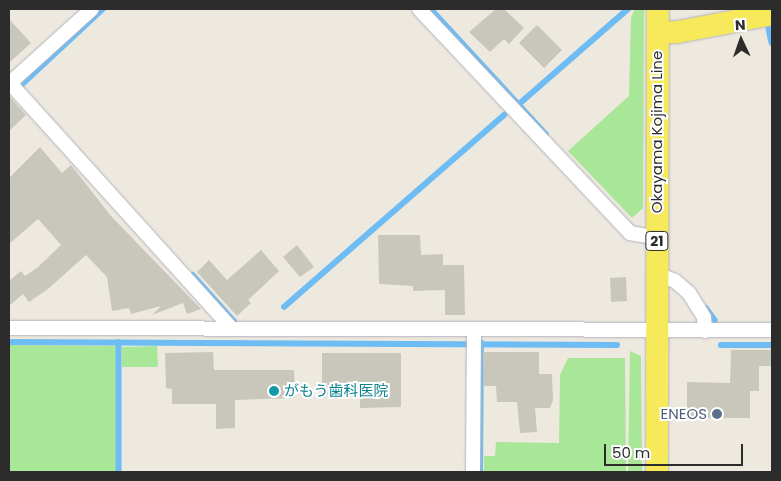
<!DOCTYPE html>
<html>
<head>
<meta charset="utf-8">
<style>
  body { margin:0 }
  #map { position:relative; width:781px; height:481px; overflow:hidden; background:#eee9de; font-family:Poppins,"Noto Sans JP",sans-serif }
  div>[style] { position:absolute }
  .green>* { inset:0; background:#a8e698 }
  .stream>* { height:5.5px; margin:-2.75px; padding:0 2.75px; transform-origin:2.75px; border-radius:2.75px; background:#6dbcf4 }
  .building>* { inset:0; background:#c9c7bc }
  .roads { filter:drop-shadow(0 0 1px #b2b2c0) drop-shadow(0 0 1px #b2b2c0) }
  .minor>* { height:14px; margin:-7px; padding:0 7px; transform-origin:7px; border-radius:7px; background:#fff }
  .primary>* { height:22px; margin:-11px; padding:0 11px; transform-origin:11px; border-radius:11px; background:#f6e95a }
  .dots>* { width:14px; height:14px; translate:-50% -50%; box-sizing:border-box; border:2px solid #fff; border-radius:50% }
  span { translate:-50% -50%; white-space:nowrap; text-align:center; line-height:1.15; -webkit-text-stroke:4px #fff; paint-order:stroke }
  .shield-label span { padding:1px 4px; background:#fff; border:1px solid; border-radius:4px; -webkit-text-stroke-width:0 }
  .shield-label { font-size:14px; color:#2c2c2c; font-weight:700 }
  .street-label { font-size:15px; color:#2c2c2c }
  .culture-label { font-size:15px; color:#0d838f }
  .left { translate:0 -50%; text-align:left }
  .service-label { font-size:15px; color:#4e5e75 }
  .right { translate:-100% -50%; text-align:right }
  .frame { position:absolute; inset:0; border:10px solid #2c2c2c; pointer-events:none }
  .north { position:absolute; left:716px; top:15px; width:50px; height:50px; -webkit-text-stroke:4px #fff; paint-order:stroke; rotate:357deg; font-size:14px; font-weight:700; line-height:20px; text-align:center; color:#2c2c2c }
  .north::after { content:''; display:block; margin:auto; width:18px; height:22px; background:#2c2c2c; clip-path:polygon(50% 0,100% 100%,50% 72%,0 100%) }
  .scale { position:absolute; left:604px; top:444px; width:139px; height:22px; box-sizing:border-box; border:2px solid #2c2c2c; border-top:0; padding-left:6px; font-size:15px; line-height:18px; white-space:nowrap; color:#2c2c2c; -webkit-text-stroke:4px #fff; paint-order:stroke }
</style>
</head>
<body>
<div id="map">
  <div class="green">
    <i style="clip-path:polygon(635px 9px,644px 9px,643px 208px,632px 218px,568px 151px,629px 96px,631px 17px)"></i>
    <i style="clip-path:polygon(9px 345px,116px 346px,116px 472px,9px 472px)"></i>
    <i style="clip-path:polygon(157px 346px,158px 367px,122px 367px,122px 347px)"></i>
    <i style="clip-path:polygon(630px 351px,641px 356px,642px 472px,628px 472px)"></i>
    <i style="clip-path:polygon(568px 358px,625px 358px,626px 472px,484px 472px,484px 456px,495px 456px,496px 442px,559px 443px,560px 375px)"></i>
  </div>
  <div class="stream">
    <i style="left:431px;top:9px;width:170px;rotate:47.4deg"></i>
    <i style="left:769px;top:29px;width:14px;rotate:78deg"></i>
    <i style="left:18px;top:88px;width:116px;rotate:-42.9deg"></i>
    <i style="left:518px;top:105px;width:146px;rotate:-41.1deg"></i>
    <i style="left:193px;top:275px;width:62px;rotate:48.3deg"></i>
    <i style="left:284px;top:307px;width:292px;rotate:-41.1deg"></i>
    <i style="left:706px;top:308px;width:15px;rotate:53deg"></i>
    <i style="left:9px;top:342px;width:608px;rotate:0.28deg"></i>
    <i style="left:119px;top:342px;width:130px;rotate:90deg"></i>
    <i style="left:721px;top:345px;width:51px"></i>
    <i style="left:480px;top:472px;width:129px;rotate:-89.6deg"></i>
  </div>
  <div class="building">
    <i style="clip-path:polygon(496px 9px,504px 9px,524px 28px,509px 44px,504px 39px,490px 52px,469px 32px)"></i>
    <i style="clip-path:polygon(9px 19px,31px 43px,9px 63px)"></i>
    <i style="clip-path:polygon(537px 25px,562px 50px,544px 68px,519px 43px)"></i>
    <i style="clip-path:polygon(9px 96px,26px 115px,9px 131px)"></i>
    <i style="clip-path:polygon(40px 147px,62px 173px,71px 165px,111px 216px,201px 309px,187px 314px,183px 303px,152px 315px,161px 306px,131px 314px,129px 308px,112px 311px,107px 277px,86px 255px,48px 289px,29px 302px,23px 294px,9px 306px,9px 281px,21px 271px,25px 276px,38px 267px,61px 245px,38px 219px,9px 244px,9px 178px)"></i>
    <i style="clip-path:polygon(378px 235px,420px 235px,421px 255px,443px 254px,443px 265px,464px 265px,465px 315px,445px 315px,445px 290px,413px 291px,413px 286px,379px 284px)"></i>
    <i style="clip-path:polygon(297px 245px,314px 267px,300px 277px,283px 257px)"></i>
    <i style="clip-path:polygon(261px 250px,279px 271px,248px 300px,251px 303px,237px 316px,197px 272px,209px 260px,227px 280px)"></i>
    <i style="clip-path:polygon(626px 277px,627px 301px,611px 302px,610px 278px)"></i>
    <i style="clip-path:polygon(731px 350px,772px 350px,772px 366px,759px 366px,759px 391px,750px 391px,750px 418px,687px 418px,687px 382px,730px 383px)"></i>
    <i style="clip-path:polygon(213px 352px,214px 370px,294px 370px,295px 398px,235px 400px,235px 428px,216px 429px,216px 404px,172px 404px,172px 389px,166px 388px,165px 353px)"></i>
    <i style="clip-path:polygon(483px 352px,539px 352px,539px 374px,552px 374px,553px 400px,550px 408px,535px 408px,537px 432px,520px 433px,517px 402px,497px 402px,496px 386px,484px 386px)"></i>
    <i style="clip-path:polygon(322px 353px,401px 353px,401px 407px,360px 408px,360px 394px,322px 394px)"></i>
  </div>
  <div class="roads">
    <div class="minor">
      <i style="left:419px;top:9px;width:308px;rotate:46.7deg"></i>
      <i style="left:630px;top:233px;width:27px;rotate:10deg"></i>
      <i style="left:9px;top:82px;width:331px;rotate:47.9deg"></i>
      <i style="left:10px;top:83px;width:110px;rotate:-42.1deg"></i>
      <i style="left:657px;top:274px;width:19px;rotate:21deg"></i>
      <i style="left:675px;top:281px;width:18px;rotate:41deg"></i>
      <i style="left:689px;top:293px;width:28px;rotate:58deg"></i>
      <i style="left:704px;top:317px;width:14px;rotate:86deg"></i>
      <i style="left:9px;top:328px;width:763px;rotate:0.15deg"></i>
      <i style="left:473px;top:472px;width:143px;rotate:-89.6deg"></i>
    </div>
    <div class="primary">
      <i style="left:658px;top:33px;width:20px;rotate:-3deg"></i>
      <i style="left:678px;top:32px;width:96px;rotate:-10.8deg"></i>
      <i style="left:657px;top:472px;width:463px;rotate:-89.9deg"></i>
    </div>
  </div>
  <div class="dots">
    <i style="left:274px;top:391px;background:#0f9aa8"></i>
    <i style="left:717px;top:414px;background:#5c6f8a"></i>
  </div>
  <div class="shield-label">
    <span style="left:657px;top:241px">21</span>
  </div>
  <div class="street-label">
    <span style="left:657px;top:132px;rotate:-90deg">Okayama Kojima Line</span>
  </div>
  <div class="culture-label">
    <span class="left" style="left:284px;top:391px">がもう歯科医院</span>
  </div>
  <div class="service-label">
    <span class="right" style="left:707px;top:414px">ENEOS</span>
  </div>
  <div class="frame"></div>
  <div class="north">N</div>
  <div class="scale">50 m</div>
</div>
</body>
</html>
